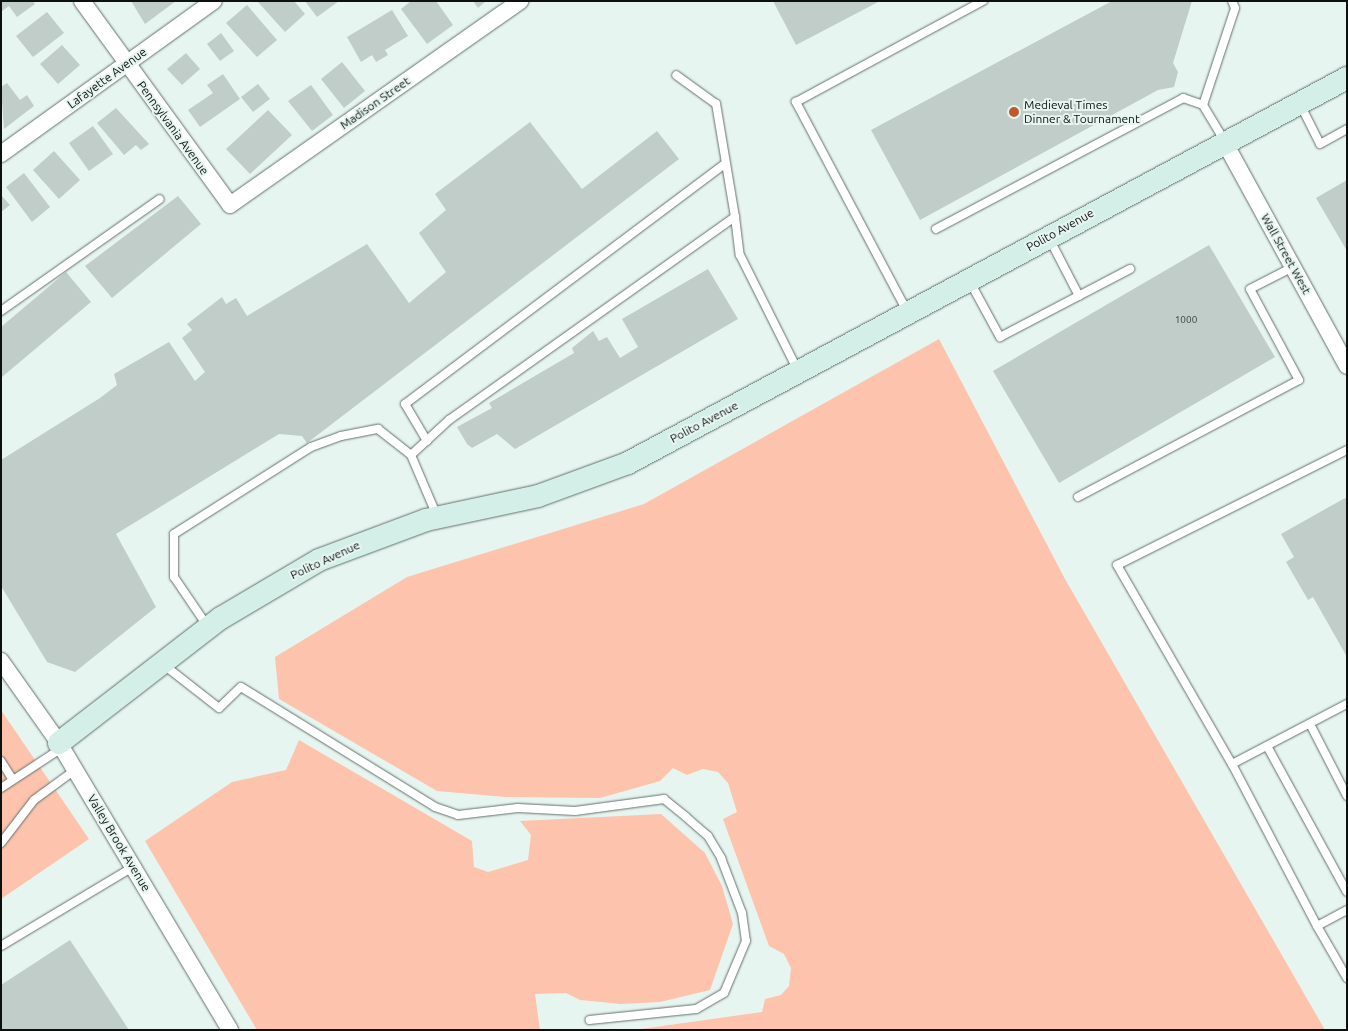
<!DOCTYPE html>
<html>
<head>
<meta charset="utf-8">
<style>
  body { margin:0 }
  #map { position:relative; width:1348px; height:1031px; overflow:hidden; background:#e7f5f0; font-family:Ubuntu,sans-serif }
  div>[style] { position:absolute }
  .green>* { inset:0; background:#fec3ac }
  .building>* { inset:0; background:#c0cdc9 }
  .roads { filter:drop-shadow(0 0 1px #64706c) drop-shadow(0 0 1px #64706c) }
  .lane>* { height:8px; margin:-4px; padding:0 4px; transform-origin:4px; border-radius:4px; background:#fff }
  .street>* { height:16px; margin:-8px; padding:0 8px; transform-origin:8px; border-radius:8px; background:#fff }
  .secondary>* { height:22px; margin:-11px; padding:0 11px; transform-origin:11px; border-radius:11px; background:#d3efe8 }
  .dots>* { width:14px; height:14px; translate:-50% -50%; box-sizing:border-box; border:2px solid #e7f5f0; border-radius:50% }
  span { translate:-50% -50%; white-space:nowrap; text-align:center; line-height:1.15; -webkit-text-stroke:4px #e7f5f0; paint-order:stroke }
  .number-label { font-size:10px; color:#393f3e }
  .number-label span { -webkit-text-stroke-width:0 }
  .street-label { font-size:12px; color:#0c100f }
  .poi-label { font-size:12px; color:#0c100f }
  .left { translate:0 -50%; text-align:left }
  .frame { position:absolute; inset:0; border:2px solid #0c100f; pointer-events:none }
</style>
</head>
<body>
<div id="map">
  <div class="green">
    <i style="clip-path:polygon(939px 339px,1065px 579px,1325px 1030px,634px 1030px,762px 1012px,765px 999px,781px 995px,789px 986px,791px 968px,784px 954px,769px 946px,723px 819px,737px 812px,728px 783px,718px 772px,703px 769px,687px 775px,673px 768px,660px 781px,600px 798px,505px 797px,437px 791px,279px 699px,275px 657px,407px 577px,644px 504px)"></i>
    <i style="clip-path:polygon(1px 710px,89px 839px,1px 899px)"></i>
    <i style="clip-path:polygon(299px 740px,472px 841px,474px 867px,488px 872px,528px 860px,531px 835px,520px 821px,661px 814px,705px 853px,722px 886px,733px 924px,710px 990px,660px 1002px,621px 1004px,580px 1000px,566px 993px,535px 994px,540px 1030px,257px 1030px,145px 841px,232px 782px,286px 770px)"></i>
  </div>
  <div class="building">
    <i style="clip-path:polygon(1px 1px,33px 1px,35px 4px,17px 17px,9px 6px,2px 11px)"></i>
    <i style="clip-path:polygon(131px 1px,176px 1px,145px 24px)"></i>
    <i style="clip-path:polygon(257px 1px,294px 1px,305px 14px,285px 32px)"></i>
    <i style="clip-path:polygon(305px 1px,339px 1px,317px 17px)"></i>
    <i style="clip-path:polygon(411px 1px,436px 1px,453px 25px,427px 44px,401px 9px)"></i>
    <i style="clip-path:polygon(473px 1px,486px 1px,478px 8px)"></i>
    <i style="clip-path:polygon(773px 1px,880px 1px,796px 45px)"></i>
    <i style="clip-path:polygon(1112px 1px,1192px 1px,1173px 63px,1178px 72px,1174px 87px,1158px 90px,920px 220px,871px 130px)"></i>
    <i style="clip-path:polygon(247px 5px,277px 40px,257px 57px,226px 23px)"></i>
    <i style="clip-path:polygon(392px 10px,408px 36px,385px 50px,388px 55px,376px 62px,372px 55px,361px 62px,347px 37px)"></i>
    <i style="clip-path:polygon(47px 12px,64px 33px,33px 57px,16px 36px)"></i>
    <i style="clip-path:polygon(221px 33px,234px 51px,220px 61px,207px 44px)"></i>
    <i style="clip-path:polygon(62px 45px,80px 65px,58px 84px,40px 64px)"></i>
    <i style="clip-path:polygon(186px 53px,200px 69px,182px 85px,167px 69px)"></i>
    <i style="clip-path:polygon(342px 62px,365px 91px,344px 108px,321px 79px)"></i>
    <i style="clip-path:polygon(223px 74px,240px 99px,200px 127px,188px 110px,213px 93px,207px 85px)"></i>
    <i style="clip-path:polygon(7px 83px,20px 100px,27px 95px,34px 106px,4px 129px,1px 87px)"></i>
    <i style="clip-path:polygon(258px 84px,270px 99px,253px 112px,241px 97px)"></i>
    <i style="clip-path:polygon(311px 85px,333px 115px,312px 131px,288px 101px)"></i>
    <i style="clip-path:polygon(116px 108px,149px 144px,141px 150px,136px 145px,124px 155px,97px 123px)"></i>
    <i style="clip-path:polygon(268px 110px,292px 135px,250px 174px,226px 149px)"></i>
    <i style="clip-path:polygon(530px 122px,582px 189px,657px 131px,679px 159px,307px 443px,302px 436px,279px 434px,116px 534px,156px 607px,75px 672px,47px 662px,1px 586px,1px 460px,100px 398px,117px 385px,114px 374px,169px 342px,195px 381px,205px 372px,182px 338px,192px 330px,187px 324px,222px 297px,226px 304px,236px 298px,247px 316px,367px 244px,409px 303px,446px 272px,419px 233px,446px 210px,435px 194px)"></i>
    <i style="clip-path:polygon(93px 126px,113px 154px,89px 171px,69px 143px)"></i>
    <i style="clip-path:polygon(54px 151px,80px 180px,59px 199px,33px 170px)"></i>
    <i style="clip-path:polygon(24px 173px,50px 207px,32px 222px,6px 187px)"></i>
    <i style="clip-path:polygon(1347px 180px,1347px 251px,1316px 198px)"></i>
    <i style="clip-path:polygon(1px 195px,10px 205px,1px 212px)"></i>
    <i style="clip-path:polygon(178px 196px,201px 224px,112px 298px,85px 266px)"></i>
    <i style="clip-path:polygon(1209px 245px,1275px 357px,1059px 483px,993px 371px)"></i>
    <i style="clip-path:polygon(708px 269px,738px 319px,515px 449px,497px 434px,472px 448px,467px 444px,457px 427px,492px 408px,489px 403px,574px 353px,572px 348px,593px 331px,599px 341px,607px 337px,620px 358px,638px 347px,622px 319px)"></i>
    <i style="clip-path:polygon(66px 272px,91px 302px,2px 377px,1px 327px)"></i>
    <i style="clip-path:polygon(1345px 498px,1347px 500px,1347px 657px,1313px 597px,1308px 600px,1286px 562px,1294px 557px,1281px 534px)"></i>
    <i style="clip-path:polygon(70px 940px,129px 1030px,1px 1030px,1px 985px)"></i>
  </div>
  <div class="roads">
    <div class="lane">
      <i style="left:1301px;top:106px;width:42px;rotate:63.4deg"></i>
      <i style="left:1320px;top:144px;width:31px;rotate:-29deg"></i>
      <i style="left:1224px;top:140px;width:41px;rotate:-121deg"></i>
      <i style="left:1203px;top:105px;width:102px;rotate:-71.7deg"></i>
      <i style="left:1235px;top:8px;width:8px;rotate:-113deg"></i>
      <i style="left:735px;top:217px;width:38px;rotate:83deg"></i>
      <i style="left:740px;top:255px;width:130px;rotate:63.4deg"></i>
      <i style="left:936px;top:229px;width:280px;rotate:-27.9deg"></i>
      <i style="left:1183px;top:98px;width:21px;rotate:19deg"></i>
      <i style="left:1050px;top:240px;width:63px;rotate:62.6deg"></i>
      <i style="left:970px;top:282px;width:63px;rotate:61.4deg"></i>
      <i style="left:1000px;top:337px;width:147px;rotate:-27.6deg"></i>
      <i style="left:1px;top:311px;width:194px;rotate:-35.2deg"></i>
      <i style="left:907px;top:311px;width:237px;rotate:-118deg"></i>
      <i style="left:796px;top:102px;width:213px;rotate:-28.4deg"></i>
      <i style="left:427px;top:441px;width:43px;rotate:-120.7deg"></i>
      <i style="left:405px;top:404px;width:401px;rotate:-36.9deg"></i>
      <i style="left:1347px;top:450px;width:257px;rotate:153.4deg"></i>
      <i style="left:1117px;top:565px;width:230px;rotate:60deg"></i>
      <i style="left:1232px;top:764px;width:130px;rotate:-27.6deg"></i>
      <i style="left:1078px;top:497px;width:250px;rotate:-27.9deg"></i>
      <i style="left:1299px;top:380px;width:103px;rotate:-118.3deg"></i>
      <i style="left:1250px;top:289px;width:48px;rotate:-27.1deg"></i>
      <i style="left:437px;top:516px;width:66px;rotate:-113.1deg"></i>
      <i style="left:411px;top:455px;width:52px;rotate:-42.6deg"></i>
      <i style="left:449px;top:420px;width:351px;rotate:-35.4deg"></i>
      <i style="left:735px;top:217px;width:115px;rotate:-99.5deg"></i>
      <i style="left:716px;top:104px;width:49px;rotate:-144.1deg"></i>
      <i style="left:208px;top:627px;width:60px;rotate:-124.2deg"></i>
      <i style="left:174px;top:577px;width:43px;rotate:-90deg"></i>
      <i style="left:174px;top:534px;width:162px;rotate:-32.4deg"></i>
      <i style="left:311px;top:447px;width:32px;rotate:-20deg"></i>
      <i style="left:341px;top:436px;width:38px;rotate:-11deg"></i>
      <i style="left:378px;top:429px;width:42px;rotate:38.2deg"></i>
      <i style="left:164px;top:665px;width:70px;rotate:38deg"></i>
      <i style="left:219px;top:708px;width:30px;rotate:-44deg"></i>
      <i style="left:241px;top:687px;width:228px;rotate:31.7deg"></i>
      <i style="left:435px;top:807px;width:24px;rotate:19deg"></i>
      <i style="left:458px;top:815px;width:60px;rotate:-6.7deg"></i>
      <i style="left:518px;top:808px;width:57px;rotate:3deg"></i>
      <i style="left:575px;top:811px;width:90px;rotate:-7.7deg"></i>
      <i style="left:664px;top:799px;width:28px;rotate:39deg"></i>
      <i style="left:686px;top:817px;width:29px;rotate:41deg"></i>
      <i style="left:708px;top:836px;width:26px;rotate:59deg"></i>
      <i style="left:721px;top:858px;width:59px;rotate:69.1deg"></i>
      <i style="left:742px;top:913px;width:28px;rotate:82deg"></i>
      <i style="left:746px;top:941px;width:56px;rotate:112.9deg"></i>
      <i style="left:724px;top:993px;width:32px;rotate:150deg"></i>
      <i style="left:696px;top:1009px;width:107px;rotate:174.1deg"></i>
      <i style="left:1310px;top:724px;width:81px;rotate:62.8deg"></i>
      <i style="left:1267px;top:746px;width:166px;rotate:61.3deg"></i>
      <i style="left:1px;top:761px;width:22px;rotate:58deg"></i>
      <i style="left:1232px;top:764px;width:183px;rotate:62.3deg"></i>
      <i style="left:1px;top:788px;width:73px;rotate:-33.3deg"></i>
      <i style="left:1px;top:843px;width:54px;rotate:-52.5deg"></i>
      <i style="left:34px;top:800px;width:51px;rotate:-36.2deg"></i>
      <i style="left:1347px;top:910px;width:34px;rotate:152deg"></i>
      <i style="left:1317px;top:926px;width:60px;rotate:60deg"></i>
      <i style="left:1px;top:946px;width:154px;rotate:-30.9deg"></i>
    </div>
    <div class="street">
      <i style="left:82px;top:1px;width:252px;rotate:54deg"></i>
      <i style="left:230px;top:205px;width:355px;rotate:-35.1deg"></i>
      <i style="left:1225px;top:143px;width:254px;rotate:61.3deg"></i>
      <i style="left:1px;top:154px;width:262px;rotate:-35.7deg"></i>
      <i style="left:1px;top:661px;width:100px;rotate:54.7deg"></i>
      <i style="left:59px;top:743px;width:334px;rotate:59.2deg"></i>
    </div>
    <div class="secondary">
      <i style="left:59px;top:743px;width:205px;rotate:-37.7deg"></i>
      <i style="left:221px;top:618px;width:114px;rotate:-30.6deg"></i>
      <i style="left:319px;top:560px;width:114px;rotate:-20.5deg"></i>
      <i style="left:426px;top:520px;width:115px;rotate:-12.1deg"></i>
      <i style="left:538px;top:496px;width:96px;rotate:-20.1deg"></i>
      <i style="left:628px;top:463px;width:816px;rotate:-28.17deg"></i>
    </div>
  </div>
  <div class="dots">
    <i style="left:1014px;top:112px;background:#c0592e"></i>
  </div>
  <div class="number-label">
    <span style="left:1186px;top:320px">1000</span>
  </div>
  <div class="street-label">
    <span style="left:107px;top:78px;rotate:-36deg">Lafayette Avenue</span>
    <span style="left:375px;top:103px;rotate:-35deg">Madison Street</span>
    <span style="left:173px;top:128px;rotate:54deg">Pennsylvania Avenue</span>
    <span style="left:1060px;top:230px;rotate:-29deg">Polito Avenue</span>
    <span style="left:1286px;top:254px;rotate:61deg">Wall Street West</span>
    <span style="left:704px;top:422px;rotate:-28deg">Polito Avenue</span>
    <span style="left:325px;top:560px;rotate:-25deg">Polito Avenue</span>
    <span style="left:119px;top:843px;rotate:59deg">Valley Brook Avenue</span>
  </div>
  <div class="poi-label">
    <span class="left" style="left:1024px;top:112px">Medieval Times<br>Dinner &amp; Tournament</span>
  </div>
  <div class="frame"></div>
</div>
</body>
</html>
